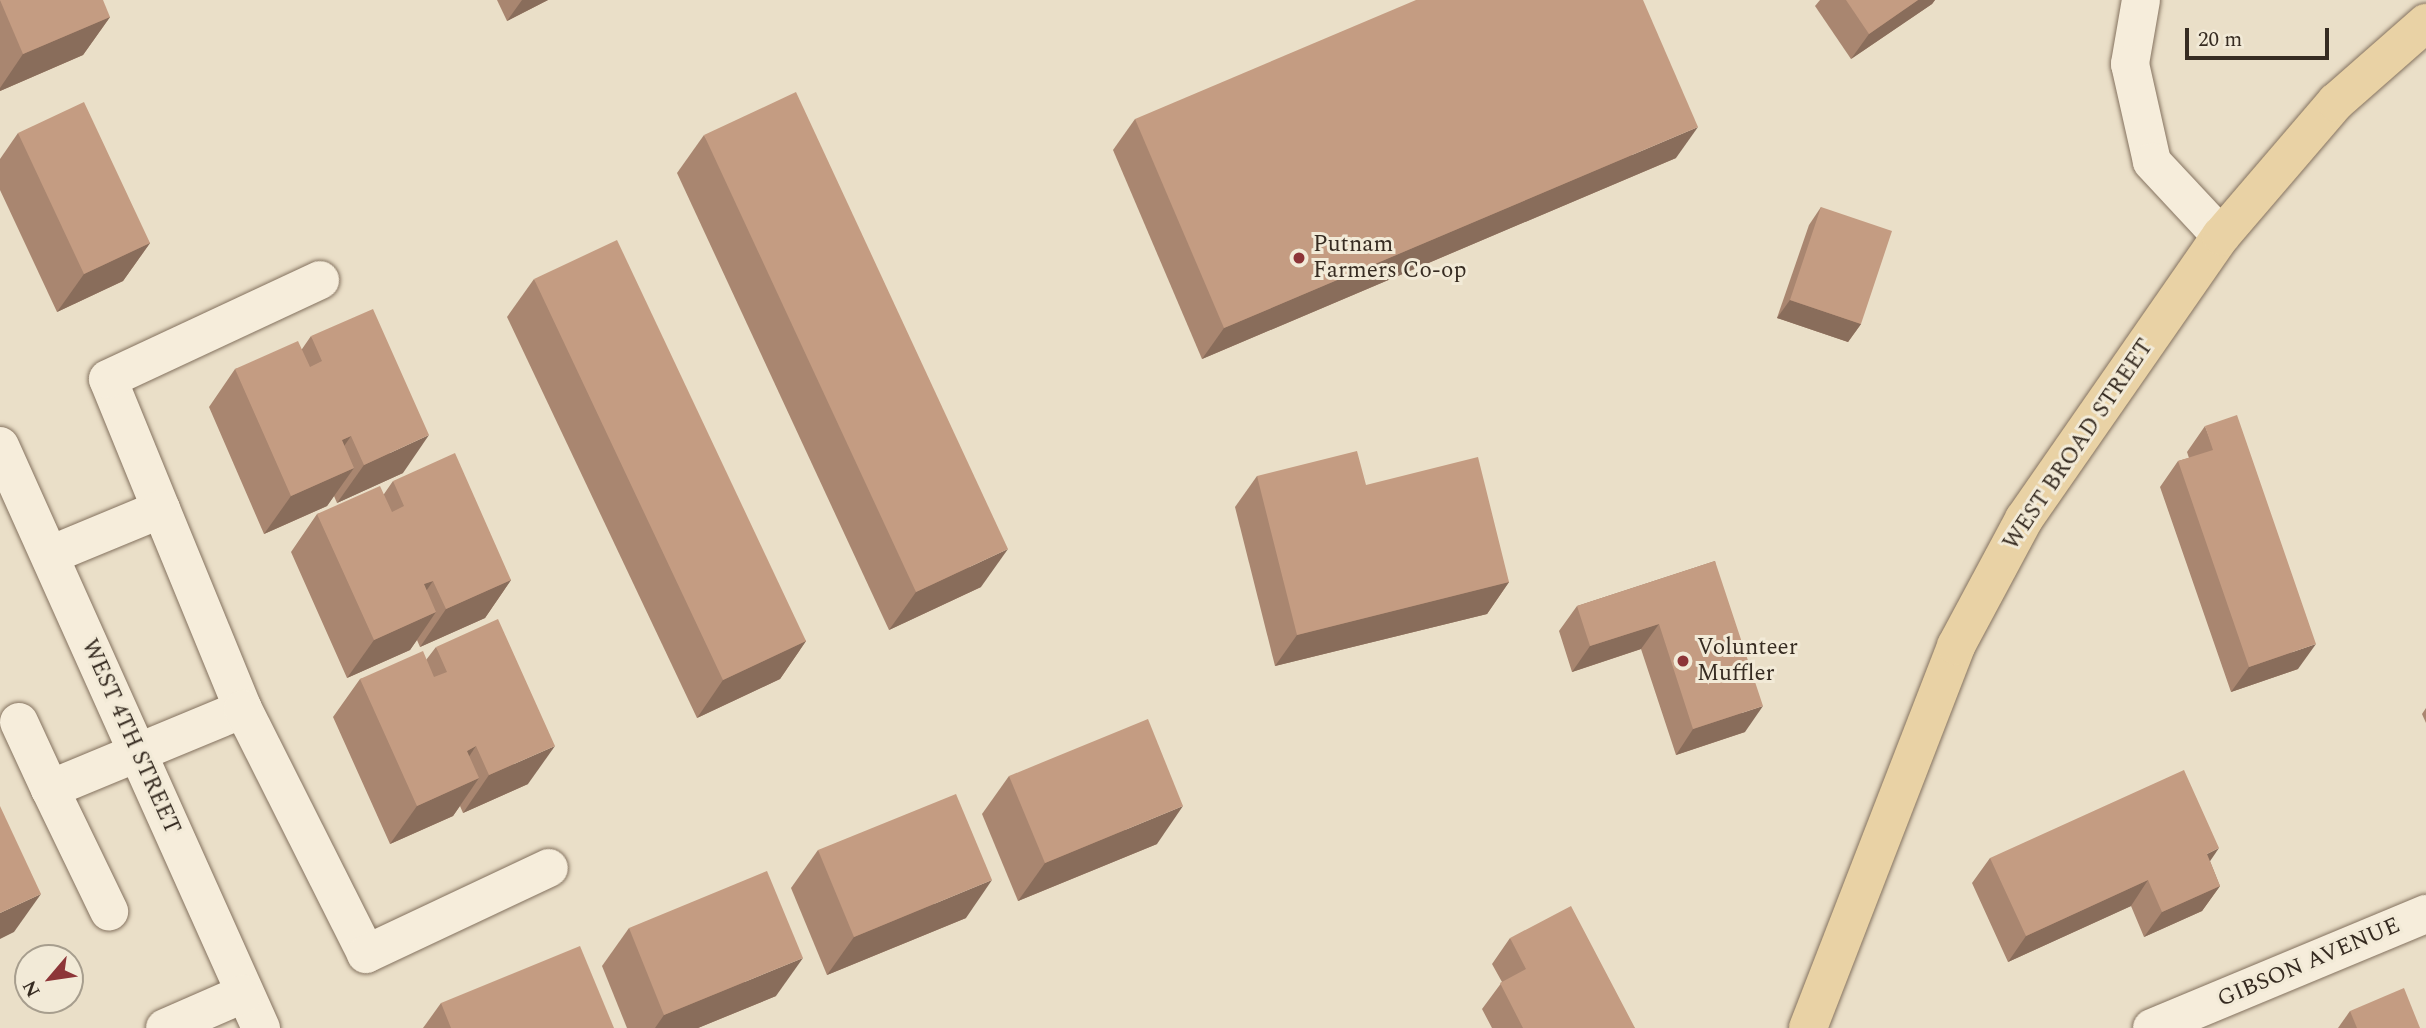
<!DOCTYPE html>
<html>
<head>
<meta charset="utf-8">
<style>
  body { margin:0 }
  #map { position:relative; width:2426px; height:1028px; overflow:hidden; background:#eadfc8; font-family:Spectral,serif }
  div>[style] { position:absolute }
  .roads { filter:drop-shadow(0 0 2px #84725f) drop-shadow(0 0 2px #84725f) }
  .minor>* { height:38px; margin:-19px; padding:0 19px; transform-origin:19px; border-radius:19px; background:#f6eddb }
  .major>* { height:38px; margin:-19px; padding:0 19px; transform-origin:19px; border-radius:19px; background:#e9d2a5 }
  .wall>* { inset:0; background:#a98670 }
  .shaded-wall>* { inset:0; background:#896d5b }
  .building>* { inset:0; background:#c49c82 }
  .dots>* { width:19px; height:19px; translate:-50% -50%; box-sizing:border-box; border:4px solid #f2ead7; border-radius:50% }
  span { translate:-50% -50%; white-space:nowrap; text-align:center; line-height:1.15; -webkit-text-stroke:6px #f2ead7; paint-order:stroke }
  .poi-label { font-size:23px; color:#362b21 }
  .left { translate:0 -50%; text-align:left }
  .street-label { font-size:23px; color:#362b21 }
  .north { position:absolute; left:14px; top:944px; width:70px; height:70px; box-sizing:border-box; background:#f2ead7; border:2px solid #a79e8e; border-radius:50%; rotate:241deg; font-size:19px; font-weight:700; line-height:28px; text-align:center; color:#362b21 }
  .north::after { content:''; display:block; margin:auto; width:24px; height:32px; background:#8d3538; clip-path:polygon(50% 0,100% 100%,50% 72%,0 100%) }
  .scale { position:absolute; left:2185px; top:28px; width:144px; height:32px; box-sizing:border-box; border:4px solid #362b21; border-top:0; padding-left:9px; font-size:21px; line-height:24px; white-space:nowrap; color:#362b21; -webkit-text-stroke:5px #f2ead7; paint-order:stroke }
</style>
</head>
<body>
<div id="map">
  <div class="roads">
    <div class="minor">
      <i style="left:2141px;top:0;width:65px;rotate:99.8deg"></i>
      <i style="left:2130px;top:64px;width:100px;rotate:77.3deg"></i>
      <i style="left:2152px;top:162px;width:101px;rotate:47deg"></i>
      <i style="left:0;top:446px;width:638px;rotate:65.85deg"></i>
      <i style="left:161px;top:509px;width:140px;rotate:-112.2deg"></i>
      <i style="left:108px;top:379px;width:234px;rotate:-25deg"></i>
      <i style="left:50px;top:555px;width:120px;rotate:-22.5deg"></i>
      <i style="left:161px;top:509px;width:216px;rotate:67.7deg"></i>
      <i style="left:243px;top:709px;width:209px;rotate:157.5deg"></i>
      <i style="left:50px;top:789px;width:136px;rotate:64.2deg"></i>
      <i style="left:243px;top:709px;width:274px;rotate:63.3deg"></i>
      <i style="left:366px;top:954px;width:202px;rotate:-25.2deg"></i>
      <i style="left:19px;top:722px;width:74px;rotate:65.2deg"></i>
      <i style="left:165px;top:1028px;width:85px;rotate:-23.6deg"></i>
      <i style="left:2152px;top:1028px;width:297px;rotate:-22.6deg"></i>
    </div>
    <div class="major">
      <i style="left:1808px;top:1028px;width:410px;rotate:-68.8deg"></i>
      <i style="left:1956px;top:646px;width:144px;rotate:-61.8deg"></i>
      <i style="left:2024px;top:519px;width:345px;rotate:-55.2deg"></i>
      <i style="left:2221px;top:236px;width:177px;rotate:-49.4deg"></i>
      <i style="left:2336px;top:102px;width:120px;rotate:-41.3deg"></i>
    </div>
  </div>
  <div class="wall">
    <i style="clip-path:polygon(0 0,110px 17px,83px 55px,0 91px)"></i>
    <i style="clip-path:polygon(497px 0,548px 0,507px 21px)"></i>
    <i style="clip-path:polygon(1820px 0,1935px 0,1932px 4px,1851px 59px,1815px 6px)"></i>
    <i style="clip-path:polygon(1135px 119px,1676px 158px,1202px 359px,1113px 150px)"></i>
    <i style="clip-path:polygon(18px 133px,150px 243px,123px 281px,57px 312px,0 190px,0 159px)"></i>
    <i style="clip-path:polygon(704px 135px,981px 587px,889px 630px,677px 173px)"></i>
    <i style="clip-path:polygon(1821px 207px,1861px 324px,1848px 342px,1777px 318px,1809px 225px)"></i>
    <i style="clip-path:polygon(534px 279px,806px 641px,780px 679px,697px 718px,507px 317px)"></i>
    <i style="clip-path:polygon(311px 336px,403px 473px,337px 503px,334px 496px,327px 506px,264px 534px,209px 407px,235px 369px,302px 349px)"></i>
    <i style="clip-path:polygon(2205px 426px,2298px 669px,2231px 692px,2160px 487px,2178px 461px,2189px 458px,2187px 452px)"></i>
    <i style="clip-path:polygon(1257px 476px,1366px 485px,1509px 582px,1487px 614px,1275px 666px,1235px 507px)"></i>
    <i style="clip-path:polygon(393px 481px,511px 580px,485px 618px,420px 647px,417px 640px,410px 650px,347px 678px,291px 552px,317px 514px,384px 494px)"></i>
    <i style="clip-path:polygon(1715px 561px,1745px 732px,1676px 755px,1641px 649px,1572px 672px,1559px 631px,1577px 606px)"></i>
    <i style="clip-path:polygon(436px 647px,528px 784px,463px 813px,460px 806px,453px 816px,390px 844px,333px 717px,360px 679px,426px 660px)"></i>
    <i style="clip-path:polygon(2426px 708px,2426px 723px,2422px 714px)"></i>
    <i style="clip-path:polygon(1009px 776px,1157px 844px,1018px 901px,982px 814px)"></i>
    <i style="clip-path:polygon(818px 850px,966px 918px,827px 975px,791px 888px)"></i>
    <i style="clip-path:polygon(1990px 858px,2210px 861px,2220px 886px,2202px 911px,2144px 937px,2131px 906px,2008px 962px,1972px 883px)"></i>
    <i style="clip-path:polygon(629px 928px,776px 996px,698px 1028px,627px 1028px,602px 966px)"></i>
    <i style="clip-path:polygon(1510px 938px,1635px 1028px,1492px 1028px,1482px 1009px,1502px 982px,1492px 964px)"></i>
    <i style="clip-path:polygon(441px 1003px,614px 1028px,423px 1028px)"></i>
    <i style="clip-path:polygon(2350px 1011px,2420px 1028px,2338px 1028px)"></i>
  </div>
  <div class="shaded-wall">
    <i style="clip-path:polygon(522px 0,548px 0,507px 21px)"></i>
    <i style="clip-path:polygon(1918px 0,1935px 0,1932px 4px,1851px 59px,1869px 34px)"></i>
    <i style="clip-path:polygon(110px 17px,83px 55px,0 91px,0 88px,23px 54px)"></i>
    <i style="clip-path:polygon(1698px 127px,1676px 158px,1202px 359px,1224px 328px)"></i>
    <i style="clip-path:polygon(150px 243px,123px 281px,57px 312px,84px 274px)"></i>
    <i style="clip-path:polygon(1790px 300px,1861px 324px,1848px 342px,1777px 318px)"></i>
    <i style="clip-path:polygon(429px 435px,403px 473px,337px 503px,364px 465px)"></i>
    <i style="clip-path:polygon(351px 436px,325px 474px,342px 440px)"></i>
    <i style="clip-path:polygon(354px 468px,327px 506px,264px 534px,291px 496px)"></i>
    <i style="clip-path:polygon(1008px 549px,981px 587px,889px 630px,916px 592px)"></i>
    <i style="clip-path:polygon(511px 580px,485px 618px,420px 647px,446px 609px)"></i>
    <i style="clip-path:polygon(433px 581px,407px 619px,424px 584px)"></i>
    <i style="clip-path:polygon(1509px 582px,1487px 614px,1275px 666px,1297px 635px)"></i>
    <i style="clip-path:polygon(436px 612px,410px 650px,347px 678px,374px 640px)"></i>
    <i style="clip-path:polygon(1659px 624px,1641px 649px,1572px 672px,1590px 646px)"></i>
    <i style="clip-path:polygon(806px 641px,780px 679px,697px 718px,723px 680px)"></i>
    <i style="clip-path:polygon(2316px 644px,2298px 669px,2231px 692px,2249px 667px)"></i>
    <i style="clip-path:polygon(1763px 706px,1745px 732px,1676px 755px,1693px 729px)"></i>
    <i style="clip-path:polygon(476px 746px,450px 785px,467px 751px)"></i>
    <i style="clip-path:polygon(555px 746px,528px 784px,463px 813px,489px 775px)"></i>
    <i style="clip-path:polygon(479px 778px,453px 816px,390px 844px,417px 806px)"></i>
    <i style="clip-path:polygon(1183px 806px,1157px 844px,1018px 901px,1045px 863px)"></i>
    <i style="clip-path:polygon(2219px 848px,2202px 873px,2207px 854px)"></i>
    <i style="clip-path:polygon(992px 880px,966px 918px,827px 975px,854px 937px)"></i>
    <i style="clip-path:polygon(2148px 880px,2131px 906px,2008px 962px,2026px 936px)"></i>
    <i style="clip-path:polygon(2220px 886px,2202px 911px,2144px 937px,2162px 912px)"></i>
    <i style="clip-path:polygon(41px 894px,14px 932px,0 939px,0 913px)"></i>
    <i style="clip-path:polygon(803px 958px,776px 996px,698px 1028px,655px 1028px,664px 1015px)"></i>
  </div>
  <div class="building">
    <i style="clip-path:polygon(0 0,103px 0,110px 17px,23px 54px)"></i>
    <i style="clip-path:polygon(1416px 0,1643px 0,1698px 127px,1224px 328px,1135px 119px)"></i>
    <i style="clip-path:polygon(1846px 0,1918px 0,1869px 34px)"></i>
    <i style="clip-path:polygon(796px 92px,1008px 549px,916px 592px,704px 135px)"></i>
    <i style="clip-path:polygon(84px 102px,150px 243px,84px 274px,18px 133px)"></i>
    <i style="clip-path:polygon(1821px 207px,1892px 231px,1861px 324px,1790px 300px)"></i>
    <i style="clip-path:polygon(617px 240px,806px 641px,723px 680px,534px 279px)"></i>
    <i style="clip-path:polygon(373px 309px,429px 435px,364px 465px,351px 436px,342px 440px,354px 468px,291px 496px,235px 369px,298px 341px,310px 367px,322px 361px,311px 336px)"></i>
    <i style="clip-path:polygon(2237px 415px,2316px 644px,2249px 667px,2178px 461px,2213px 450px,2205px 426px)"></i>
    <i style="clip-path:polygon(1357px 451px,1366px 485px,1478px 457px,1509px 582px,1297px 635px,1257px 476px)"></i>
    <i style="clip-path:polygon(455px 453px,511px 580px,446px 609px,433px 581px,424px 584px,436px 612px,374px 640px,317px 514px,380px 486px,392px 512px,404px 506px,393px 481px)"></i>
    <i style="clip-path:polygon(1715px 561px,1763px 706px,1693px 729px,1659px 624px,1590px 646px,1577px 606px)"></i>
    <i style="clip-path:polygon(498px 619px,555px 746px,489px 775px,476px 746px,467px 751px,479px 778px,417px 806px,360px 679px,423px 651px,434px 677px,447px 672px,436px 647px)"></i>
    <i style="clip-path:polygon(1148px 719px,1183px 806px,1045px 863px,1009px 776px)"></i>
    <i style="clip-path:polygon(2184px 770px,2219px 848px,2207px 854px,2220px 886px,2162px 912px,2148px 880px,2026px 936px,1990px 858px)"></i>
    <i style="clip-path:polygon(956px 794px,992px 880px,854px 937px,818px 850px)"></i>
    <i style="clip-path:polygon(0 806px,41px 894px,0 913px)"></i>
    <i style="clip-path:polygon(767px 871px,803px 958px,664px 1015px,629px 928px)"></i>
    <i style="clip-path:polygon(1571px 906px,1635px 1028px,1523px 1028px,1500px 983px,1526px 969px,1510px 938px)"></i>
    <i style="clip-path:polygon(580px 946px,614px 1028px,451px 1028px,441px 1003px)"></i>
    <i style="clip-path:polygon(2404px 988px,2420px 1028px,2357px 1028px,2350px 1011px)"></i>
  </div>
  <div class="dots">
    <i style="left:1299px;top:258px;background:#8d3538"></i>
    <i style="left:1683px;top:661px;background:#8d3538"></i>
  </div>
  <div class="poi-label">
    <span class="left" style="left:1313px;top:258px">Putnam<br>Farmers Co-op</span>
    <span class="left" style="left:1697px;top:661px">Volunteer<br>Muffler</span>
  </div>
  <div class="street-label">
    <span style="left:2079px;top:445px;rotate:-56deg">WEST BROAD STREET</span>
    <span style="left:130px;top:737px;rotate:66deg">WEST 4TH STREET</span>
    <span style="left:2309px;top:963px;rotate:-23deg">GIBSON AVENUE</span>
  </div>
  <div class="north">N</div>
  <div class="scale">20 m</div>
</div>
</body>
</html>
